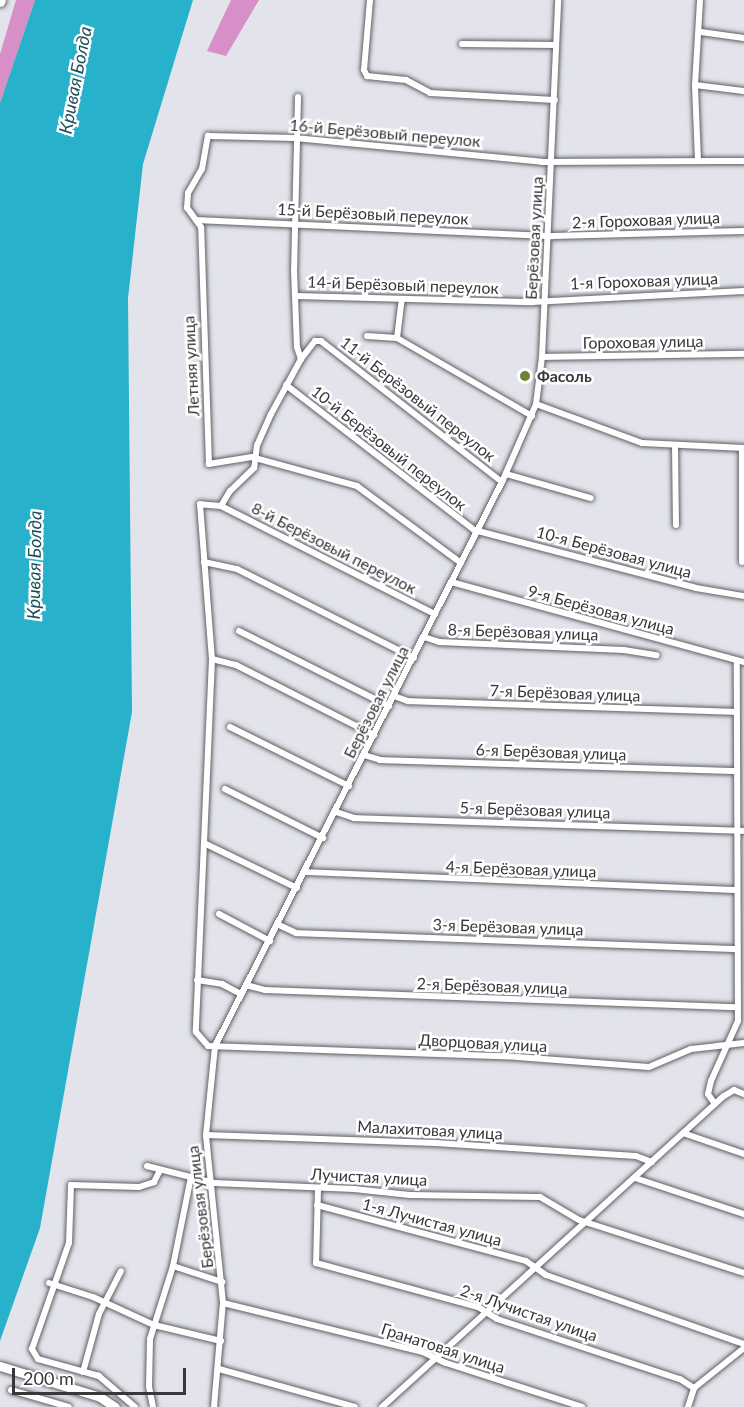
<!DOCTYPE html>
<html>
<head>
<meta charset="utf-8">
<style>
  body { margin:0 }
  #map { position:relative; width:744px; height:1407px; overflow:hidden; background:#e3e4eb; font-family:Lato,sans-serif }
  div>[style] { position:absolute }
  .forest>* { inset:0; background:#d88ec6 }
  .water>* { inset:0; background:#28b1ca }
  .roads { filter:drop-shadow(0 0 2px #5f6066) drop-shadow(0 0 2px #5f6066) }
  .street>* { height:6px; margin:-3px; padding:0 3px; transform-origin:3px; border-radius:3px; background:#fff }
  .primary>* { height:9px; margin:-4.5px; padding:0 4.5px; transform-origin:4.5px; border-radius:4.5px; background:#fff }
  .dots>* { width:16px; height:16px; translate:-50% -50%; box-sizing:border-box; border:3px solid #fff; border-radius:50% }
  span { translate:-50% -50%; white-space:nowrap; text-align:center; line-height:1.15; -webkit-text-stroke:5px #fff; paint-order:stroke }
  .street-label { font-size:16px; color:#37383a }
  .poi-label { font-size:16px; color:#37383a; font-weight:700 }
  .left { translate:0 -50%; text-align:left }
  .water-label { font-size:18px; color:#1b505b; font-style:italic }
  .scale { position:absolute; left:12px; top:1368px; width:174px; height:27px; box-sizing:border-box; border:3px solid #37383a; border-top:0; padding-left:8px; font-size:18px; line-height:21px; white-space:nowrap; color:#37383a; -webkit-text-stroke:4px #fff; paint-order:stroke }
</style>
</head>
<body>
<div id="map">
  <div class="forest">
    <i style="clip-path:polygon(16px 0,35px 0,0 103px,0 54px)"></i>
    <i style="clip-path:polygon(231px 0,259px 0,226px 56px,207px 51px)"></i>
  </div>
  <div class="water">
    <i style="clip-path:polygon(35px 0,193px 0,143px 164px,128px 298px,132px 712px,40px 1228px,0 1341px,0 103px)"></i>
  </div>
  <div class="roads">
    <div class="street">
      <i style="left:370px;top:0;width:70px;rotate:94.9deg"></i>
      <i style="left:364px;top:70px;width:7px;rotate:63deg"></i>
      <i style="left:367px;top:76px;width:39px;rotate:6deg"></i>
      <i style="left:406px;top:80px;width:27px;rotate:28deg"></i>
      <i style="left:430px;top:93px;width:125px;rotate:3.2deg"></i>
      <i style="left:701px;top:32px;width:43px;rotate:7.9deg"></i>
      <i style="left:462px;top:44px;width:94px;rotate:0.6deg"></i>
      <i style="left:695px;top:85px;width:49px;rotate:7deg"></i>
      <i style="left:298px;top:97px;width:173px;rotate:91.3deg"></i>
      <i style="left:294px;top:270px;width:77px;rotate:87.8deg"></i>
      <i style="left:297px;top:347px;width:13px;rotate:72deg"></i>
      <i style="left:698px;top:161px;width:76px;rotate:-92.3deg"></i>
      <i style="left:695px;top:85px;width:85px;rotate:-86.6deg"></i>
      <i style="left:196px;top:220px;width:357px;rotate:2.6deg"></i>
      <i style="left:553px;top:236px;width:191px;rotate:-1.5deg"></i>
      <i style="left:296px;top:296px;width:236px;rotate:1.5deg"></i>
      <i style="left:532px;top:302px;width:212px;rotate:-3deg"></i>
      <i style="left:367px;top:336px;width:30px;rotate:4deg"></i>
      <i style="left:397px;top:338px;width:156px;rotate:30deg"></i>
      <i style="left:397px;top:338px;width:39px;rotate:-83deg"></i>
      <i style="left:542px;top:357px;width:202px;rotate:-0.9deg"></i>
      <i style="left:286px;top:385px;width:237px;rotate:37.6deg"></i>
      <i style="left:474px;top:530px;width:229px;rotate:14.6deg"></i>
      <i style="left:696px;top:588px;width:49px;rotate:9.5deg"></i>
      <i style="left:536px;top:404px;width:113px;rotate:20.2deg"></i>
      <i style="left:642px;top:443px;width:102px;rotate:2.8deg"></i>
      <i style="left:675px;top:446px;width:79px;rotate:89.3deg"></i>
      <i style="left:506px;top:474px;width:88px;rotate:15.8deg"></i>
      <i style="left:502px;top:482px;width:229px;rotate:-142.1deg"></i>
      <i style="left:321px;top:341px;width:6px;rotate:180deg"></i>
      <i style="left:315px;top:341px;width:23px;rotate:128deg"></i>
      <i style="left:301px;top:359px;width:63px;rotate:118.6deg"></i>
      <i style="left:271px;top:414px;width:34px;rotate:114deg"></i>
      <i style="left:257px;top:445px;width:23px;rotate:97deg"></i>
      <i style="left:254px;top:468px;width:33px;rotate:136deg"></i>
      <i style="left:230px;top:491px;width:17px;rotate:121deg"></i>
      <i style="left:221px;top:506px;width:21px;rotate:-175deg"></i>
      <i style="left:200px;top:504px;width:155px;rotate:85.6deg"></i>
      <i style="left:212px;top:659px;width:373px;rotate:92.5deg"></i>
      <i style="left:196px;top:1032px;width:18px;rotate:49deg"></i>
      <i style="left:208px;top:1046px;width:309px;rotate:2deg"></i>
      <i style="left:517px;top:1057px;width:132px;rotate:4.3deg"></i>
      <i style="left:649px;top:1067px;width:46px;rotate:-23.2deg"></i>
      <i style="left:691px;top:1049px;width:53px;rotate:-6.5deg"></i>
      <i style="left:221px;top:506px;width:240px;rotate:26.8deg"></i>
      <i style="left:204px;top:562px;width:34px;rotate:12deg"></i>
      <i style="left:237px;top:569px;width:198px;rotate:26.7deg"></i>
      <i style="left:742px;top:562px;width:114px;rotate:-90deg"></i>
      <i style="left:461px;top:563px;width:129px;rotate:-143.5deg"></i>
      <i style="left:357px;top:486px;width:109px;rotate:-164.6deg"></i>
      <i style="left:252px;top:457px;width:44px;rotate:170.8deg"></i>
      <i style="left:209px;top:464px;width:237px;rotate:-91.9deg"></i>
      <i style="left:201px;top:227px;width:24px;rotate:-126deg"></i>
      <i style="left:187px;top:208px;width:15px;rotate:-86deg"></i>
      <i style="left:188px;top:193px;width:28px;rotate:-60deg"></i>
      <i style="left:202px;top:169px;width:34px;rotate:-80deg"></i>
      <i style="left:208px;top:136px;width:87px;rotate:1.3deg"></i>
      <i style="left:295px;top:138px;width:248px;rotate:5.5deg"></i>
      <i style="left:542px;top:162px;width:202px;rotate:-0.3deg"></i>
      <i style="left:451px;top:582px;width:304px;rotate:15.3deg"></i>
      <i style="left:239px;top:631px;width:168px;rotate:26.6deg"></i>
      <i style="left:424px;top:637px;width:16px;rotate:18deg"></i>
      <i style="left:439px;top:642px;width:185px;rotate:2.5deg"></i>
      <i style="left:624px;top:650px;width:33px;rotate:9deg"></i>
      <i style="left:212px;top:659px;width:25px;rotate:14deg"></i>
      <i style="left:236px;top:665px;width:155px;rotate:26.9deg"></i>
      <i style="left:394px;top:696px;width:15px;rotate:20deg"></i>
      <i style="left:408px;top:701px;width:328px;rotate:1.9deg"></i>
      <i style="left:230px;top:727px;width:133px;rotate:26.4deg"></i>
      <i style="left:364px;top:755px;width:17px;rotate:17deg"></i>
      <i style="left:380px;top:760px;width:357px;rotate:1.8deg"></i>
      <i style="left:225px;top:789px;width:110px;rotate:26.6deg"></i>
      <i style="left:336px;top:812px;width:19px;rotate:18deg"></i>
      <i style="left:354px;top:818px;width:390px;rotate:1.9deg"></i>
      <i style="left:206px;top:844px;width:101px;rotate:25.8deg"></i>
      <i style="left:305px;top:872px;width:432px;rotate:2.4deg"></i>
      <i style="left:219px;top:914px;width:58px;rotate:27.9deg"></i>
      <i style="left:279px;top:925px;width:19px;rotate:25deg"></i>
      <i style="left:296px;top:933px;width:441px;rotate:2.1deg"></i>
      <i style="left:197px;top:980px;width:25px;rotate:9deg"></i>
      <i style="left:222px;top:984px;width:21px;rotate:28deg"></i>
      <i style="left:246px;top:985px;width:20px;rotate:15deg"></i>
      <i style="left:265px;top:990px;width:473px;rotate:2.1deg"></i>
      <i style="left:715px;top:1104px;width:12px;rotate:-125deg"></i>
      <i style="left:708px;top:1094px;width:13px;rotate:-77deg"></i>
      <i style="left:711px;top:1081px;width:66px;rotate:-65.8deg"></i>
      <i style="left:738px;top:1021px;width:360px;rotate:-90.2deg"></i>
      <i style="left:683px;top:1133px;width:65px;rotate:19deg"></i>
      <i style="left:206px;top:1135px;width:229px;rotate:2deg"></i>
      <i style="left:435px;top:1143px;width:201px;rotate:3.7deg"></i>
      <i style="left:636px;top:1156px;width:17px;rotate:21deg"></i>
      <i style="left:147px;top:1166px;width:69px;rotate:14.2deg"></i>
      <i style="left:214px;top:1183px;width:140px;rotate:2.5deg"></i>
      <i style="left:354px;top:1189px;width:56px;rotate:6.1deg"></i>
      <i style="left:410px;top:1195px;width:130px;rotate:0.9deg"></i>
      <i style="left:540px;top:1197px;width:45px;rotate:30.5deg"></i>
      <i style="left:579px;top:1220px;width:173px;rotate:17.8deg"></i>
      <i style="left:635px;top:1178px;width:115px;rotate:18.3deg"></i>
      <i style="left:318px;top:1189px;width:74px;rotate:91.5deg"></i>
      <i style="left:316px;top:1263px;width:168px;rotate:15.2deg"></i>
      <i style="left:478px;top:1307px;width:22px;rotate:32deg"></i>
      <i style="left:497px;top:1319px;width:193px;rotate:18.2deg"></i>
      <i style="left:680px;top:1379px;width:17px;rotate:33deg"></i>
      <i style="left:317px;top:1205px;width:216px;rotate:15deg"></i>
      <i style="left:526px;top:1261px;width:24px;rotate:35deg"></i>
      <i style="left:546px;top:1275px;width:210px;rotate:19.2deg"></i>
      <i style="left:173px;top:1266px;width:52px;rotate:18.1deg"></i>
      <i style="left:49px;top:1283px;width:46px;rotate:17.7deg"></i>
      <i style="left:93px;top:1297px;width:67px;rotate:24.7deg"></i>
      <i style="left:154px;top:1325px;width:69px;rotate:13.4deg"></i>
      <i style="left:223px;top:1303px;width:206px;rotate:13.8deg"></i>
      <i style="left:423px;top:1352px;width:25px;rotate:26deg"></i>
      <i style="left:446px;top:1363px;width:143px;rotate:17.9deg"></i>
      <i style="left:219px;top:1369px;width:141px;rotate:15.6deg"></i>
      <i style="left:83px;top:1372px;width:60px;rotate:-74.6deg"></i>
      <i style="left:99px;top:1314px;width:48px;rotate:-62.9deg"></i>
      <i style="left:11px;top:1390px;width:60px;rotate:16.3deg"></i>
      <i style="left:135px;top:1407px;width:48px;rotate:-139.3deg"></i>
      <i style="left:99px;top:1376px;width:63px;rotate:-164.4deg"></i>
      <i style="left:38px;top:1359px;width:12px;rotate:-121deg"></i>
      <i style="left:32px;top:1349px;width:112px;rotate:-70.8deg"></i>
      <i style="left:69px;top:1243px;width:58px;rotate:-88deg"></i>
      <i style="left:71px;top:1185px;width:68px;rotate:1.7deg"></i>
      <i style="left:139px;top:1187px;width:16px;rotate:-18deg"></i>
      <i style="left:154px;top:1182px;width:13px;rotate:-63deg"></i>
      <i style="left:153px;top:1407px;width:20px;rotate:-101deg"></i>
      <i style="left:149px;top:1387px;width:48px;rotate:-88.8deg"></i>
      <i style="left:150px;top:1339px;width:77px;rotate:-72.5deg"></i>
      <i style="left:173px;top:1266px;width:91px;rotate:-78.6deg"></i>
      <i style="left:214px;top:1407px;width:104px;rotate:-85.1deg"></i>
      <i style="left:223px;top:1303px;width:169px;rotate:-95.8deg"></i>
      <i style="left:206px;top:1135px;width:89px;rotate:-84.2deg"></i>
      <i style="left:215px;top:1046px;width:633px;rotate:-63.03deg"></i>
      <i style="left:502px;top:482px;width:85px;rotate:-66.4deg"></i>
      <i style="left:536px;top:404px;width:47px;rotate:-82.7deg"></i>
      <i style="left:542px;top:357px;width:357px;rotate:-87.4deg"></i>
      <i style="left:382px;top:1407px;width:462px;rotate:-42.3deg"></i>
      <i style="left:724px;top:1096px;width:12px;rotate:-31deg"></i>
      <i style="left:734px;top:1090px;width:11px;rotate:22deg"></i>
      <i style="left:688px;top:1407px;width:20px;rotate:-72deg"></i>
      <i style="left:694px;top:1388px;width:64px;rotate:-38.7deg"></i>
    </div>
    <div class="primary">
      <i style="left:0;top:2px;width:2px;rotate:-63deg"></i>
      <i style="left:0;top:1366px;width:105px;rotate:17.2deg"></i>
      <i style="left:100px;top:1397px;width:18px;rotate:34deg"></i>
    </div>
  </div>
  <div class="dots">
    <i style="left:525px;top:376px;background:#6d8234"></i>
  </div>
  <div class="street-label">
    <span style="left:385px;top:133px;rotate:5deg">16-й Берёзовый переулок</span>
    <span style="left:373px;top:214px;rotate:3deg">15-й Берёзовый переулок</span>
    <span style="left:646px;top:220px;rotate:-2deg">2-я Гороховая улица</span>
    <span style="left:534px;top:238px;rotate:-87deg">Берёзовая улица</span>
    <span style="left:644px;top:281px;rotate:-2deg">1-я Гороховая улица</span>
    <span style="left:403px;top:285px;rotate:2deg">14-й Берёзовый переулок</span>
    <span style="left:643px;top:342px;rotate:-1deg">Гороховая улица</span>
    <span style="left:191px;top:366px;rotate:-93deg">Летняя улица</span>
    <span style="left:418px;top:399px;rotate:38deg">11-й Берёзовый переулок</span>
    <span style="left:389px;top:448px;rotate:38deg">10-й Берёзовый переулок</span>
    <span style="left:334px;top:548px;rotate:27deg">8-й Берёзовый переулок</span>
    <span style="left:614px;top:552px;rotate:15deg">10-я Берёзовая улица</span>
    <span style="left:601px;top:610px;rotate:15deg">9-я Берёзовая улица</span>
    <span style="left:523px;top:632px;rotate:2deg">8-я Берёзовая улица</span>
    <span style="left:565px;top:693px;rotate:2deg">7-я Берёзовая улица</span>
    <span style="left:376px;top:702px;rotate:-63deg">Берёзовая улица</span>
    <span style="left:551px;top:752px;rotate:2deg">6-я Берёзовая улица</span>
    <span style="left:535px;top:810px;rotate:2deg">5-я Берёзовая улица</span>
    <span style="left:521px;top:869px;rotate:2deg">4-я Берёзовая улица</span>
    <span style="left:508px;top:927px;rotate:2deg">3-я Берёзовая улица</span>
    <span style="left:492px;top:986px;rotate:2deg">2-я Берёзовая улица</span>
    <span style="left:483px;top:1043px;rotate:3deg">Дворцовая улица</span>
    <span style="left:430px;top:1130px;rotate:3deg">Малахитовая улица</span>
    <span style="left:369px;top:1177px;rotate:3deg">Лучистая улица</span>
    <span style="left:200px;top:1207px;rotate:-97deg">Берёзовая улица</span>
    <span style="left:432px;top:1222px;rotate:15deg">1-я Лучистая улица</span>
    <span style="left:529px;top:1313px;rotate:19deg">2-я Лучистая улица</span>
    <span style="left:443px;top:1348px;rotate:18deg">Гранатовая улица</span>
  </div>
  <div class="poi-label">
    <span class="left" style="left:537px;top:376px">Фасоль</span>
  </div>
  <div class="water-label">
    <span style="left:75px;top:80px;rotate:-79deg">Кривая Болда</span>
    <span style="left:34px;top:565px;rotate:-89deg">Кривая Болда</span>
  </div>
  <div class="scale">200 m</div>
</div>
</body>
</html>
